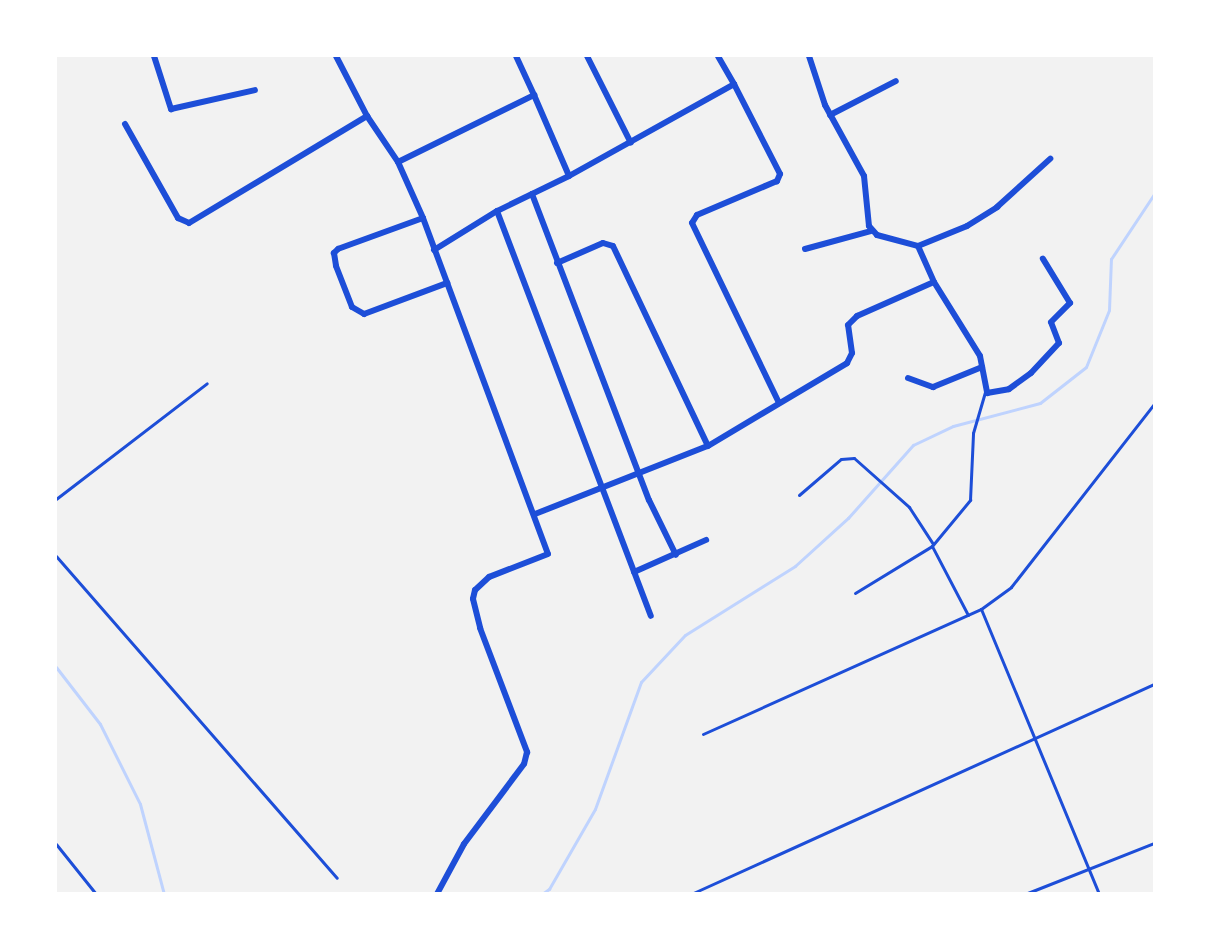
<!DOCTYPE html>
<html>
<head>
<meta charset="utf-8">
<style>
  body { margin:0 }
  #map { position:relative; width:1210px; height:949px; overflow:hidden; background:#f2f2f2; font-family:"Asap Condensed",sans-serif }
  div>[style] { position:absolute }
  .stream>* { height:3px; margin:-1.5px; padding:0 1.5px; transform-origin:1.5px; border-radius:1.5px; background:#bfd3fe }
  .service>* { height:3px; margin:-1.5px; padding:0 1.5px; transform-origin:1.5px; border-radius:1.5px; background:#1d4ed8 }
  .minor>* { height:6px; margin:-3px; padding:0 3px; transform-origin:3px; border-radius:3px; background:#1d4ed8 }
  span { translate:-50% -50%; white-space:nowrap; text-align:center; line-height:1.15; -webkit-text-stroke:6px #fff; paint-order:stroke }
  .frame { position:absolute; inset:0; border:57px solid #fff; pointer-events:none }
</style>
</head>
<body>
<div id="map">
  <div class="stream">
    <i style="left:56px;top:667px;width:72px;rotate:52.3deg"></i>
    <i style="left:100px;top:724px;width:89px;rotate:63.4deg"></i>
    <i style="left:140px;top:804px;width:93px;rotate:75.1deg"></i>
    <i style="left:542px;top:894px;width:9px;rotate:-36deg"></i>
    <i style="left:549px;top:889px;width:92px;rotate:-60.1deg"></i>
    <i style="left:595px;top:809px;width:135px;rotate:-70.1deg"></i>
    <i style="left:641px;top:682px;width:64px;rotate:-46.9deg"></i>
    <i style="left:685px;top:635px;width:130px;rotate:-32.1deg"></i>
    <i style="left:795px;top:566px;width:72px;rotate:-42.2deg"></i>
    <i style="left:848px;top:518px;width:98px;rotate:-48.3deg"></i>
    <i style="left:913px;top:445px;width:44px;rotate:-25.4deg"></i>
    <i style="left:953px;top:426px;width:90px;rotate:-14.8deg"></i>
    <i style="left:1040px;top:403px;width:58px;rotate:-38deg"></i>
    <i style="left:1086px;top:367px;width:61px;rotate:-68deg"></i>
    <i style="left:1109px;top:310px;width:51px;rotate:-87.8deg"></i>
    <i style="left:1111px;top:259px;width:78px;rotate:-56.5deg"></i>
  </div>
  <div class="service">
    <i style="left:799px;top:495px;width:55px;rotate:-40.6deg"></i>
    <i style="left:841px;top:459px;width:13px;rotate:-4deg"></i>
    <i style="left:854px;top:458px;width:74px;rotate:41.7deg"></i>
    <i style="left:909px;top:507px;width:44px;rotate:57deg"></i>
    <i style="left:56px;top:499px;width:190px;rotate:-37.5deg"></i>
    <i style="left:56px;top:556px;width:427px;rotate:48.9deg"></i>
    <i style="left:855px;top:593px;width:90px;rotate:-31.4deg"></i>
    <i style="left:981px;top:609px;width:308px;rotate:67.5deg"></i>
    <i style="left:968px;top:615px;width:78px;rotate:-117.6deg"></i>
    <i style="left:932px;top:546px;width:60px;rotate:-50.4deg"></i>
    <i style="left:970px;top:500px;width:67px;rotate:-87.4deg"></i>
    <i style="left:973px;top:433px;width:43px;rotate:-73.7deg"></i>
    <i style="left:703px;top:734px;width:305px;rotate:-24.2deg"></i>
    <i style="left:981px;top:609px;width:37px;rotate:-36deg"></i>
    <i style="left:1011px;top:587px;width:232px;rotate:-52deg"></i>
    <i style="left:56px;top:844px;width:64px;rotate:51.3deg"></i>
    <i style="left:691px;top:894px;width:508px;rotate:-24.4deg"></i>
    <i style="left:1025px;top:894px;width:139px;rotate:-21.6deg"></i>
  </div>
  <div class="minor">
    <i style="left:154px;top:56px;width:56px;rotate:72.2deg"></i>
    <i style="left:171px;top:109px;width:86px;rotate:-12.7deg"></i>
    <i style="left:336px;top:56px;width:68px;rotate:62.7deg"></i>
    <i style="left:367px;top:116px;width:55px;rotate:56deg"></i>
    <i style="left:398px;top:162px;width:61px;rotate:65.9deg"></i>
    <i style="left:423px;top:218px;width:358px;rotate:69.6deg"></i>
    <i style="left:548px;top:554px;width:63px;rotate:158.7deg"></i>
    <i style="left:489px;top:577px;width:19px;rotate:137deg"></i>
    <i style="left:475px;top:590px;width:9px;rotate:103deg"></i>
    <i style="left:473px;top:599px;width:30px;rotate:76deg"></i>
    <i style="left:480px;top:628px;width:133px;rotate:69.2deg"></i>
    <i style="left:527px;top:752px;width:12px;rotate:104deg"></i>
    <i style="left:524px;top:764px;width:100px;rotate:126.9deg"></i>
    <i style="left:464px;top:844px;width:57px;rotate:118.4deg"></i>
    <i style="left:516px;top:56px;width:43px;rotate:65.2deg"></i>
    <i style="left:587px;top:56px;width:97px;rotate:63.2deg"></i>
    <i style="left:809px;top:56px;width:52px;rotate:71.9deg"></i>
    <i style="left:825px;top:105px;width:81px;rotate:61.2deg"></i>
    <i style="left:864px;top:176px;width:50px;rotate:84.3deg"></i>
    <i style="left:869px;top:226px;width:12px;rotate:48deg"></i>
    <i style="left:877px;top:235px;width:42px;rotate:15deg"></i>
    <i style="left:918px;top:246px;width:53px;rotate:-22.2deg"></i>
    <i style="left:967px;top:226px;width:36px;rotate:-32deg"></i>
    <i style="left:997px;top:207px;width:72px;rotate:-42.2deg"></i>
    <i style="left:734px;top:84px;width:101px;rotate:62.9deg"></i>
    <i style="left:780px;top:174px;width:8px;rotate:113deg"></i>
    <i style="left:777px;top:181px;width:87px;rotate:157deg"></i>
    <i style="left:697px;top:215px;width:9px;rotate:122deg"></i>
    <i style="left:692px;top:223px;width:200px;rotate:64.2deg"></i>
    <i style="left:830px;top:115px;width:74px;rotate:-27.3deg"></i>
    <i style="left:125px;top:124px;width:108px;rotate:60.6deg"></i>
    <i style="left:178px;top:218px;width:12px;rotate:24deg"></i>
    <i style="left:189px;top:223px;width:208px;rotate:-31deg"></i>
    <i style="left:398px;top:162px;width:152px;rotate:-26.2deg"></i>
    <i style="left:534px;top:95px;width:88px;rotate:66.6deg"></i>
    <i style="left:569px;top:176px;width:41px;rotate:154.1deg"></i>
    <i style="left:532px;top:194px;width:328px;rotate:69.1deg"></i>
    <i style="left:649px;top:500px;width:61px;rotate:63.9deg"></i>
    <i style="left:569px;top:176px;width:189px;rotate:-29.1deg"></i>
    <i style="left:734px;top:84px;width:32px;rotate:-120deg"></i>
    <i style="left:532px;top:194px;width:39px;rotate:154deg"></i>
    <i style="left:497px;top:211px;width:433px;rotate:69.2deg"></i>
    <i style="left:423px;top:218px;width:90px;rotate:160deg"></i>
    <i style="left:338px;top:249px;width:6px;rotate:135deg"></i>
    <i style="left:334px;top:253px;width:13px;rotate:81deg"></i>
    <i style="left:336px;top:266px;width:44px;rotate:68.7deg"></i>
    <i style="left:352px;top:307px;width:14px;rotate:30deg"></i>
    <i style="left:364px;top:314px;width:89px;rotate:-20.5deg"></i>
    <i style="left:918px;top:246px;width:39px;rotate:66deg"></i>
    <i style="left:934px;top:282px;width:87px;rotate:58.1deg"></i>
    <i style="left:980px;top:356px;width:38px;rotate:79deg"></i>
    <i style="left:987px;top:393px;width:22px;rotate:-10deg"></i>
    <i style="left:1009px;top:389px;width:27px;rotate:-36deg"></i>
    <i style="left:1031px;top:373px;width:41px;rotate:-47deg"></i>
    <i style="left:1059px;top:343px;width:22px;rotate:-111deg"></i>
    <i style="left:1051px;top:322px;width:27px;rotate:-45deg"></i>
    <i style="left:1070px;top:303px;width:52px;rotate:-121.5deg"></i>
    <i style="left:805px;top:249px;width:68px;rotate:-15.3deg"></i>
    <i style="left:434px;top:250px;width:74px;rotate:-31.8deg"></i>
    <i style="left:557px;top:263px;width:50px;rotate:-23.5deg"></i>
    <i style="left:603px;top:243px;width:10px;rotate:17deg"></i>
    <i style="left:613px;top:246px;width:221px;rotate:64.6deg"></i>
    <i style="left:908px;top:378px;width:27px;rotate:20deg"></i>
    <i style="left:933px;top:387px;width:53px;rotate:-22.2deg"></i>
    <i style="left:535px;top:514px;width:186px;rotate:-21.5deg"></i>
    <i style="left:708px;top:446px;width:162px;rotate:-30.8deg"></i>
    <i style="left:847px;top:363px;width:11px;rotate:-63deg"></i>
    <i style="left:852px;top:353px;width:28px;rotate:-98deg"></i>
    <i style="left:848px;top:325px;width:13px;rotate:-45deg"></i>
    <i style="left:857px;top:316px;width:84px;rotate:-23.8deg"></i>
    <i style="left:634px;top:572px;width:79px;rotate:-24deg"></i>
  </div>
  <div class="frame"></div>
</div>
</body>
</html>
